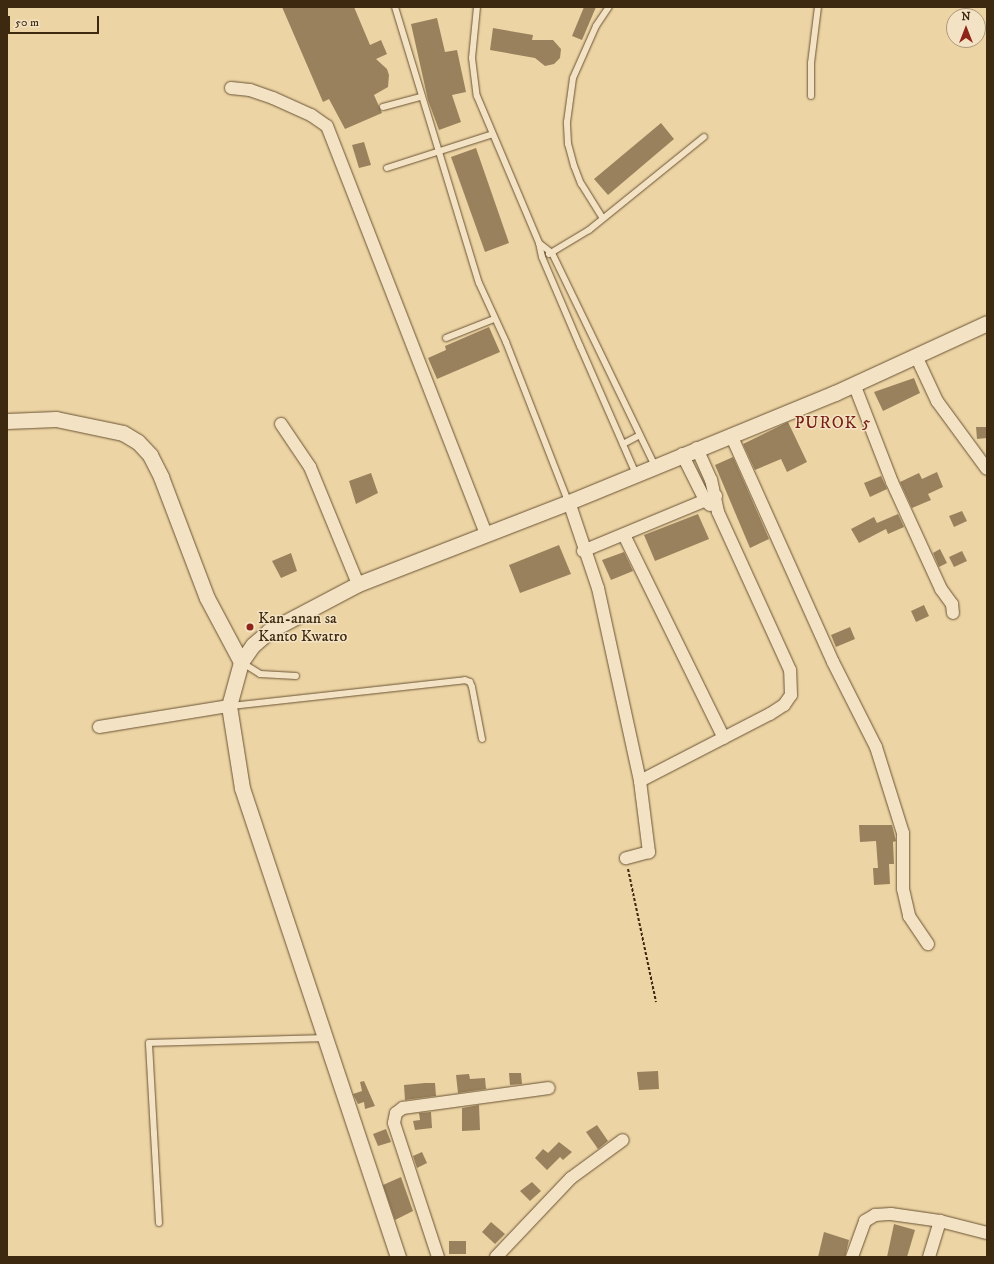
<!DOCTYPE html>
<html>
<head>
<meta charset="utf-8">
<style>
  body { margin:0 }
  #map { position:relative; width:994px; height:1264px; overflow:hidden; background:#edd4a4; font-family:"IM FELL DW Pica",serif }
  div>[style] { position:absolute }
  .building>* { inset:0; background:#99815d }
  .path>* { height:2px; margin-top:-1px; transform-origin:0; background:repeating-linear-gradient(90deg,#3d2810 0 3px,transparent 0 5px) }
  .roads { filter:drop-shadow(0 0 1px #695335) drop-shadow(0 0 1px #695335) }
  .service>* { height:6px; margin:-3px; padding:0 3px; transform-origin:3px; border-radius:3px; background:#f3e3c4 }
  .minor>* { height:12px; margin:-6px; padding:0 6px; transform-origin:6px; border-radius:6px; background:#f3e3c4 }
  .tertiary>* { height:15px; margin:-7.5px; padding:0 7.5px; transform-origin:7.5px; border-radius:7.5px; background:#f3e3c4 }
  .dots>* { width:11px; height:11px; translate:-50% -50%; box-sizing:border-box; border:2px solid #f3e3c4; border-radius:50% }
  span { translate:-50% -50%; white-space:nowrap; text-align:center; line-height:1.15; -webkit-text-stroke:3px #f3e3c4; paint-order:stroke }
  .poi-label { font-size:16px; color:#3d2810 }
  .left { translate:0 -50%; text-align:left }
  .neighbourhood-label { font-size:17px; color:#7a1f14; letter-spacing:1px }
  .frame { position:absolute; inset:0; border:8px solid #3d2810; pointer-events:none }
  .north { position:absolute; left:946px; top:8px; width:40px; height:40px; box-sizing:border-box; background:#f3e3c4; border:1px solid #aa987c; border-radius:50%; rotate:0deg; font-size:11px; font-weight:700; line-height:16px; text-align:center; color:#3d2810 }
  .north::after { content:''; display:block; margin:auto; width:14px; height:18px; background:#8f2418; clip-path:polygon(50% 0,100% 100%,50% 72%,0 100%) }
  .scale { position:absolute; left:8px; top:16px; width:91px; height:18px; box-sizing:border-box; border:2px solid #3d2810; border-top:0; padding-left:5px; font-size:12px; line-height:14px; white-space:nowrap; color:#3d2810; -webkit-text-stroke:3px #f3e3c4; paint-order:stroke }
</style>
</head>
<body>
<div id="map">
  <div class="building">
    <i style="clip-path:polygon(282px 7px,354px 7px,370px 45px,381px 40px,387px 54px,376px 59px,387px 69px,389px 75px,388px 87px,374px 95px,382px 113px,345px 129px,329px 99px,323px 102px)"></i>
    <i style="clip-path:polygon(584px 7px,596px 7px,582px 40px,572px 36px)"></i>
    <i style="clip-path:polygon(437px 18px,445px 52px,457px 50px,466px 92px,452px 95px,461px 122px,439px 130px,428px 100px,411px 24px)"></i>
    <i style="clip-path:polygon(493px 28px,533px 35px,532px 40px,553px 40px,561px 49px,560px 58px,554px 64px,545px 66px,535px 58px,490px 50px)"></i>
    <i style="clip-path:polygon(661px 123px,674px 139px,608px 195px,594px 179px)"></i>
    <i style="clip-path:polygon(364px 142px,371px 165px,359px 168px,352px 145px)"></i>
    <i style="clip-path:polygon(476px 148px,509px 243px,485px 252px,451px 157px)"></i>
    <i style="clip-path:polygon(489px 327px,500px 352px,437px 379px,428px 358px,446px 350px,445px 346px)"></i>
    <i style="clip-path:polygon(914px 378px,920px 393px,883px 411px,874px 392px)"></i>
    <i style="clip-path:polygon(788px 422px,807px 462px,787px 472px,781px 459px,755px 470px,743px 444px)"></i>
    <i style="clip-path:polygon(976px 427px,987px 427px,987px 438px,977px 439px)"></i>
    <i style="clip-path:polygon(733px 457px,769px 539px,750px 548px,715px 465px)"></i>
    <i style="clip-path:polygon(937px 472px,943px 487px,928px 494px,931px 500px,912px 508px,900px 482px,919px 473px,922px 479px)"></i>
    <i style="clip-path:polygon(371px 473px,378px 493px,356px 504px,349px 481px)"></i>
    <i style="clip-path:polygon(881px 476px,887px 489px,870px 497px,864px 483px)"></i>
    <i style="clip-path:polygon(962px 511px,967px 521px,954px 527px,949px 516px)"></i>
    <i style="clip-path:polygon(698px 514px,709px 539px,655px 561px,644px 535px)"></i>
    <i style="clip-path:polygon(898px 514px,904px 527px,888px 534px,886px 529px,859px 543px,851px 529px,874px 517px,877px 523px)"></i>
    <i style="clip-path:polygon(559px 545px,571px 574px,520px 593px,509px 565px)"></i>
    <i style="clip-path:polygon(940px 549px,947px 563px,939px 567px,933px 553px)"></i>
    <i style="clip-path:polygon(962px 551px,967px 561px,954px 567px,949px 557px)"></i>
    <i style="clip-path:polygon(624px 552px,633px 571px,611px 580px,602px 560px)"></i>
    <i style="clip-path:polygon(291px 553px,297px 571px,281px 578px,272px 561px)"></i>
    <i style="clip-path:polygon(924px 605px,929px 616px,916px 622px,911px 611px)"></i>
    <i style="clip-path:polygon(850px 627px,855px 639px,836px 647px,831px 635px)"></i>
    <i style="clip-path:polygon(859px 825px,892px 825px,896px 841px,893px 842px,894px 864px,889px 864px,890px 884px,874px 885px,873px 868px,878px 868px,876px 841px,860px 842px)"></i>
    <i style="clip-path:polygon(658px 1071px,659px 1089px,639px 1090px,637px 1072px)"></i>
    <i style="clip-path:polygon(509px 1073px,521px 1073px,522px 1084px,510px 1085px)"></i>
    <i style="clip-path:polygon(469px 1074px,470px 1079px,485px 1078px,486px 1089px,458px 1093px,456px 1075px)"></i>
    <i style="clip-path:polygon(364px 1081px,375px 1106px,365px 1109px,364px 1102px,358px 1104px,353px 1094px,362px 1091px,360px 1082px)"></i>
    <i style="clip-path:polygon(425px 1083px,435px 1083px,436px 1096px,405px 1100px,404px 1085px)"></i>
    <i style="clip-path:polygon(479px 1105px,480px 1130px,462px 1131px,462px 1108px)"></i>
    <i style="clip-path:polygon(431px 1112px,432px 1128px,415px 1130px,413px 1121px,420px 1120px,419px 1113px)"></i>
    <i style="clip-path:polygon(597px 1125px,608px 1141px,598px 1149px,586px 1132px)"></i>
    <i style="clip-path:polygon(386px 1129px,391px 1142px,378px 1146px,373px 1134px)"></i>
    <i style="clip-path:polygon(559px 1142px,572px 1152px,563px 1160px,560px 1157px,547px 1170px,535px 1158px,543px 1149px,548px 1153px)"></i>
    <i style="clip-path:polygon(422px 1152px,427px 1163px,417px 1168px,413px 1156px)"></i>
    <i style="clip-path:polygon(401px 1177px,413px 1211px,395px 1220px,383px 1185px)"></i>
    <i style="clip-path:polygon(532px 1182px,541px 1191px,530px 1201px,520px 1191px)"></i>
    <i style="clip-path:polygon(491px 1222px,505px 1234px,495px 1244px,482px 1232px)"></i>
    <i style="clip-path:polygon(894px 1224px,915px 1230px,907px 1257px,887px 1257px)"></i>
    <i style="clip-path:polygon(824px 1232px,849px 1240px,845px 1257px,818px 1257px)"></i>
    <i style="clip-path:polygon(449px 1241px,466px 1241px,466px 1254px,449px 1254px)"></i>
  </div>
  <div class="path">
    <i style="left:628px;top:869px;width:136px;rotate:78.1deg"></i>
  </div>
  <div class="roads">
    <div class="service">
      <i style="left:395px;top:7px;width:288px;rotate:73.1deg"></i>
      <i style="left:479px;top:283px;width:65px;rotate:65.4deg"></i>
      <i style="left:506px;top:342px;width:171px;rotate:68.7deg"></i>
      <i style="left:477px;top:7px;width:51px;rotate:95.6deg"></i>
      <i style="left:472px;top:58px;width:38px;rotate:83deg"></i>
      <i style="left:477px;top:96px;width:160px;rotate:67.1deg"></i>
      <i style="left:539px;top:243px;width:14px;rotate:78deg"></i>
      <i style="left:542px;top:257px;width:97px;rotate:66.9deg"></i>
      <i style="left:580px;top:346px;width:140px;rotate:66.4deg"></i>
      <i style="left:811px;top:96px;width:33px;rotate:-90deg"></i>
      <i style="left:811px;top:63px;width:56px;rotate:-82.9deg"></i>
      <i style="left:383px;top:107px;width:39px;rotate:-15deg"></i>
      <i style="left:387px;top:168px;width:111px;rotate:-17.8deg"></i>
      <i style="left:602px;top:217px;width:39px;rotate:-122deg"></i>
      <i style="left:581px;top:184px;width:19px;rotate:-111deg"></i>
      <i style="left:574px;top:166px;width:23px;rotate:-105deg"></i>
      <i style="left:568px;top:144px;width:22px;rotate:-93deg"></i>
      <i style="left:567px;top:122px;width:44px;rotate:-82.2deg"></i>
      <i style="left:573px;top:78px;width:57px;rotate:-66.1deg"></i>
      <i style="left:596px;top:26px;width:23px;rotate:-56deg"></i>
      <i style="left:539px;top:243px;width:16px;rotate:38deg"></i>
      <i style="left:552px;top:253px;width:237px;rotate:64.2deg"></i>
      <i style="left:549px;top:254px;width:47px;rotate:-31deg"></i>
      <i style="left:589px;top:230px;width:148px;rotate:-39deg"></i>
      <i style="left:446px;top:338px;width:52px;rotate:-21.6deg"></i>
      <i style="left:623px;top:444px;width:19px;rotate:-28deg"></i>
      <i style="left:241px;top:662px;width:22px;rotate:32deg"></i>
      <i style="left:260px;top:674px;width:36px;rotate:3deg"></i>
      <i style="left:231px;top:706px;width:235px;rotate:-6.3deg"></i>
      <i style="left:465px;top:680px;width:5px;rotate:22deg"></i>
      <i style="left:470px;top:682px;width:5px;rotate:68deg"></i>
      <i style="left:472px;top:687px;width:53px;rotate:79.1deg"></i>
      <i style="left:159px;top:1223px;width:180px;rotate:-93.2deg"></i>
      <i style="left:149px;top:1043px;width:175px;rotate:-1.6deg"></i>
    </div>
    <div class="minor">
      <i style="left:231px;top:88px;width:19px;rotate:6deg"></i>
      <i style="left:250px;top:90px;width:24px;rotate:19deg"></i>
      <i style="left:273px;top:98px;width:42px;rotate:24.1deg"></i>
      <i style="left:311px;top:115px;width:19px;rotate:35deg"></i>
      <i style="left:327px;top:126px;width:437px;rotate:68.7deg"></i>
      <i style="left:916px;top:356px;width:50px;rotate:65deg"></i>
      <i style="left:937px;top:401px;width:84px;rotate:53.7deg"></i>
      <i style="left:854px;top:384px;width:105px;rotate:68.8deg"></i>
      <i style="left:892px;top:482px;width:118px;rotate:65.4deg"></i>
      <i style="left:941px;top:589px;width:19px;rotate:54deg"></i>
      <i style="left:952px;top:604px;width:9px;rotate:84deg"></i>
      <i style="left:281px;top:424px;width:52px;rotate:56deg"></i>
      <i style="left:310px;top:467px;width:126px;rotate:67.7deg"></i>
      <i style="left:731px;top:435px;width:249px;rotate:65.8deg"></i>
      <i style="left:833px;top:662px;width:95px;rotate:63.2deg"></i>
      <i style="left:876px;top:747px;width:90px;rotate:72.6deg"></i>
      <i style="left:903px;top:833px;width:56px;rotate:90deg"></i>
      <i style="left:903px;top:889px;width:28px;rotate:77deg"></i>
      <i style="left:909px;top:916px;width:34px;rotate:56deg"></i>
      <i style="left:682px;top:454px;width:51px;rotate:63.4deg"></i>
      <i style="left:705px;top:500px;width:7px;rotate:45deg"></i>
      <i style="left:569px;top:502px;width:91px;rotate:71.4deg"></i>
      <i style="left:598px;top:588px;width:198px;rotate:77.7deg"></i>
      <i style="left:640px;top:781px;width:72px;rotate:82.8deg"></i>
      <i style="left:649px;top:852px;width:24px;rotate:165deg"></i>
      <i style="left:624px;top:535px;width:226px;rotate:63.8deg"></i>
      <i style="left:583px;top:551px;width:144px;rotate:-22.5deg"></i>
      <i style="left:99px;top:727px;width:132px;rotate:-9.2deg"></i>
      <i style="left:640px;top:781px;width:146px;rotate:-27.3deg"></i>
      <i style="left:770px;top:714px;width:17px;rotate:-33deg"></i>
      <i style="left:784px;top:705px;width:12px;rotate:-55deg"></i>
      <i style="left:791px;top:695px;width:25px;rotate:-92deg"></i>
      <i style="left:790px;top:670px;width:174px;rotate:-114.5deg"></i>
      <i style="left:718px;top:512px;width:33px;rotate:-102deg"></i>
      <i style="left:711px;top:480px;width:35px;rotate:-114deg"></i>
      <i style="left:438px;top:1257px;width:141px;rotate:-108.2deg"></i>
      <i style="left:394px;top:1123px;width:10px;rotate:-79deg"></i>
      <i style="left:396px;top:1113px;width:9px;rotate:-36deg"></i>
      <i style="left:403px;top:1108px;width:147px;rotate:-7.8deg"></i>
      <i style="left:496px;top:1257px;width:109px;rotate:-46.5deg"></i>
      <i style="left:571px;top:1178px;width:64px;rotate:-36.2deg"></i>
      <i style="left:852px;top:1257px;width:38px;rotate:-70deg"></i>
      <i style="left:865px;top:1221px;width:12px;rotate:-31deg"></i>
      <i style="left:875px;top:1215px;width:16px;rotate:-4deg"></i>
      <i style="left:891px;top:1214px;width:49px;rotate:8.1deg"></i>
      <i style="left:940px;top:1221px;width:49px;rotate:14.3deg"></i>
      <i style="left:929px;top:1257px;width:38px;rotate:-73deg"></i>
    </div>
    <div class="tertiary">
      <i style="left:7px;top:421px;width:49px;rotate:-2.3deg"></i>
      <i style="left:56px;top:419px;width:68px;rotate:11.8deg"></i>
      <i style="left:123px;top:433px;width:17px;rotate:31deg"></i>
      <i style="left:138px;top:442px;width:18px;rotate:47deg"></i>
      <i style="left:150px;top:455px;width:25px;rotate:63deg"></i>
      <i style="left:161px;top:477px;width:129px;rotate:69.2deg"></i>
      <i style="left:207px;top:598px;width:72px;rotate:62deg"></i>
      <i style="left:398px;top:1257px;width:494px;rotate:-108.4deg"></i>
      <i style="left:242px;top:788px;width:83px;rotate:-99deg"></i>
      <i style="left:229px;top:706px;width:46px;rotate:-74.7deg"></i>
      <i style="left:241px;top:662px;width:21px;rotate:-55deg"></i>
      <i style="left:253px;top:645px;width:21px;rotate:-41deg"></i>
      <i style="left:269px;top:631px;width:101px;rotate:-27.8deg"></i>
      <i style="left:358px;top:584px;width:226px;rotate:-21.2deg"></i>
      <i style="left:569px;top:502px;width:287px;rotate:-22.3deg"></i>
      <i style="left:835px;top:393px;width:167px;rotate:-24.7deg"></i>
    </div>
  </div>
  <div class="dots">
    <i style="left:250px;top:627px;background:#8f2418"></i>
  </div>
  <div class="poi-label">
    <span class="left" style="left:258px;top:627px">Kan-anan sa<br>Kanto Kwatro</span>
  </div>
  <div class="neighbourhood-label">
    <span style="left:833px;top:424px">PUROK 5</span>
  </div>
  <div class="frame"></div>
  <div class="north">N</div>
  <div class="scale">50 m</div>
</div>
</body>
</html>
